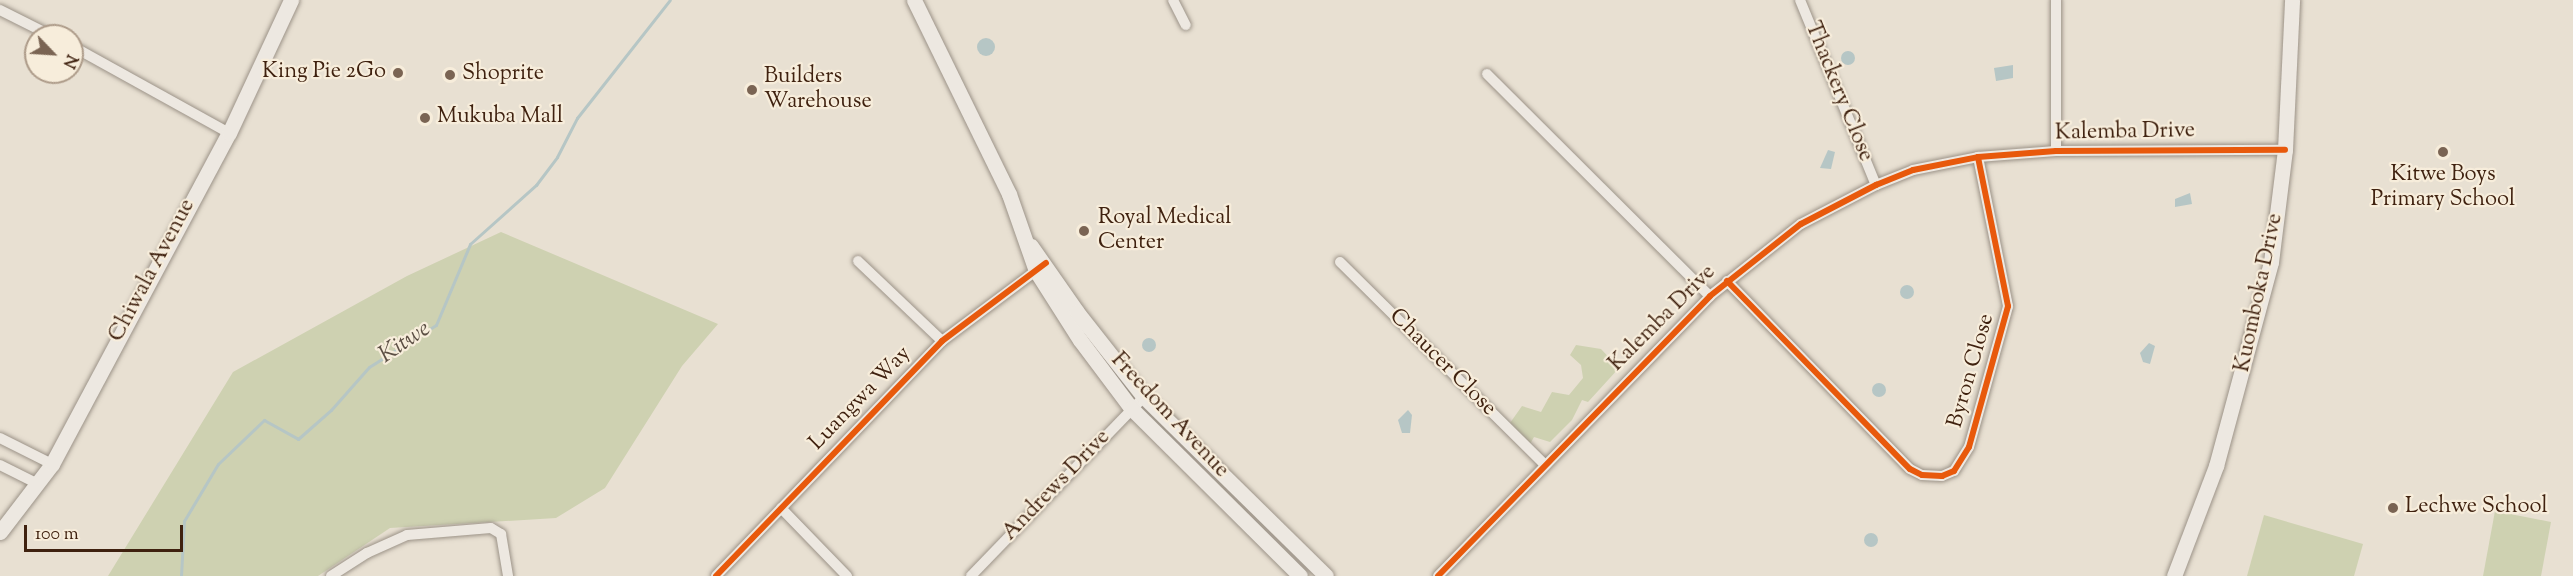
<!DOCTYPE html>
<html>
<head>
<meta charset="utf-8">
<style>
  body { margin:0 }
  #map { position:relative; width:2573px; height:576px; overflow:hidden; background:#e8e0d2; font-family:"Sorts Mill Goudy",serif }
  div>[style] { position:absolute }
  .green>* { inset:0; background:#ced1b1 }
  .water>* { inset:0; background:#b6c6c5 }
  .round { border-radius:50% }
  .stream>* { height:3px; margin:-1.5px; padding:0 1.5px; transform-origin:1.5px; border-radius:1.5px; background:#b6c6c5 }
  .roads { filter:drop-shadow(0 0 2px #9c9388) drop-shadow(0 0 2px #9c9388) }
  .street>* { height:10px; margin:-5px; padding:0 5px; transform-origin:5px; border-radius:5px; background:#ede8e1 }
  .secondary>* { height:15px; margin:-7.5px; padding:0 7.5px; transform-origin:7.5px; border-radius:7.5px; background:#ede8e1 }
  .cycleway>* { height:6px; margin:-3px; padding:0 3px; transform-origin:3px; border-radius:3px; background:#e8590c }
  .dots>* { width:16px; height:16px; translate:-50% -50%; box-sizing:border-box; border:3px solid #f7eddb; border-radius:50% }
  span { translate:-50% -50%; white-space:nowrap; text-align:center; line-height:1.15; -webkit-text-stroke:4.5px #f7eddb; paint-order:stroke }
  .poi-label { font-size:22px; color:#3f210f }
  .right { translate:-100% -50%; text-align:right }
  .left { translate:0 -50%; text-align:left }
  .street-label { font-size:22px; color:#3f210f }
  .water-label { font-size:24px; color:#5c4f44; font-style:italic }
  .north { position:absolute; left:24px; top:24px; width:60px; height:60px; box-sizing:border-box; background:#f7eddb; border:2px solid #ad9b89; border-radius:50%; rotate:115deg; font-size:16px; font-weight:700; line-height:24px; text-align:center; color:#3f210f }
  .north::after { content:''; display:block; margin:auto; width:21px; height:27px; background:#7a6453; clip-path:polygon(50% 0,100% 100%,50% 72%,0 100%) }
  .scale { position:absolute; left:24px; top:525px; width:159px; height:27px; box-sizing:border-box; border:3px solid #3f210f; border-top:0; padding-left:8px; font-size:18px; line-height:21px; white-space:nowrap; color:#3f210f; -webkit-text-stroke:4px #f7eddb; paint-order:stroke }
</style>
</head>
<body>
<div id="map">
  <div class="green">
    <i style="clip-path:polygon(501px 232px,718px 324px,682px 366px,605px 488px,556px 518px,390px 528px,318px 576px,108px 576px,233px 372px,407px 276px)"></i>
    <i style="clip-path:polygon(1576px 345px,1601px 349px,1619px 368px,1588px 402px,1582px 400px,1572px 420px,1550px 442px,1534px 437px,1530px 444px,1510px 423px,1522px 406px,1541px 412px,1552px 392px,1569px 395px,1583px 378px,1581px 365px,1570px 355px)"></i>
    <i style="clip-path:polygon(2495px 511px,2551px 522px,2541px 576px,2483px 576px)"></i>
    <i style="clip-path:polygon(2264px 515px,2363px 544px,2354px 576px,2247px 576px)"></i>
  </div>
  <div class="water">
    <i class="round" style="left:977px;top:38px;width:18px;height:18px"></i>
    <i class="round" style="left:1841px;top:51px;width:14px;height:14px"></i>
    <i style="clip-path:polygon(2013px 65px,2013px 78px,1996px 81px,1994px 68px)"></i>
    <i style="clip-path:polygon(1828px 150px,1835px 152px,1831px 169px,1820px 168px)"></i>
    <i style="clip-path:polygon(2190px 193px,2192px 204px,2175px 207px,2175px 199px)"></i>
    <i class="round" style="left:1900px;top:285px;width:14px;height:14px"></i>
    <i class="round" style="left:1142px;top:338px;width:14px;height:14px"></i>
    <i style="clip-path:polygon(2149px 343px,2155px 346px,2150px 364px,2143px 362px,2140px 353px)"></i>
    <i class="round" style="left:1872px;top:383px;width:14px;height:14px"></i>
    <i style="clip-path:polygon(1408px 410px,1412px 415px,1410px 433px,1402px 433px,1398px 420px)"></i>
    <i class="round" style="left:1864px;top:533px;width:14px;height:14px"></i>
  </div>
  <div class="stream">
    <i style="left:181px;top:576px;width:55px;rotate:-86.9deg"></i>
    <i style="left:184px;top:521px;width:66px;rotate:-59.2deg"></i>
    <i style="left:218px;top:464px;width:64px;rotate:-43.7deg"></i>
    <i style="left:264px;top:420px;width:39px;rotate:29deg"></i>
    <i style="left:298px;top:439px;width:44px;rotate:-41.3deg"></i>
    <i style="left:331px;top:410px;width:57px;rotate:-48.5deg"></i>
    <i style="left:369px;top:367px;width:79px;rotate:-32.1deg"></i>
    <i style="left:436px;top:325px;width:88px;rotate:-67.2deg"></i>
    <i style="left:470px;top:244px;width:89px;rotate:-41.8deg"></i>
    <i style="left:536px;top:185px;width:35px;rotate:-53deg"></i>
    <i style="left:557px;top:157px;width:44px;rotate:-62.9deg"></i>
    <i style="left:577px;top:118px;width:150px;rotate:-51.8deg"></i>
  </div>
  <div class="roads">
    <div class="street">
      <i style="left:1173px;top:0;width:28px;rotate:63deg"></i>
      <i style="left:1800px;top:0;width:200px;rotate:67.7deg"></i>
      <i style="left:0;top:10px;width:58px;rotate:26.6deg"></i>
      <i style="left:72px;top:46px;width:179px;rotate:29deg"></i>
      <i style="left:1487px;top:74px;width:315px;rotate:44.9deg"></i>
      <i style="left:2056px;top:151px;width:151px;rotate:-90deg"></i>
      <i style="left:858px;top:261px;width:116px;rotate:43.6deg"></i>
      <i style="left:1340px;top:262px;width:287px;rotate:44.7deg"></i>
      <i style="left:1727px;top:281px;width:262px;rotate:45.8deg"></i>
      <i style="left:1910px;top:469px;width:13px;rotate:27deg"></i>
      <i style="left:1922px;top:475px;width:20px;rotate:3deg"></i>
      <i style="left:1942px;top:476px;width:13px;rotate:-23deg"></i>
      <i style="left:1954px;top:471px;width:28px;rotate:-58deg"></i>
      <i style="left:1969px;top:447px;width:146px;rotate:-74.5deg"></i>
      <i style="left:2008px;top:306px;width:152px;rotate:-101.4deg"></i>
      <i style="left:0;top:438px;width:58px;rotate:26.6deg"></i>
      <i style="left:0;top:465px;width:42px;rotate:26.6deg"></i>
      <i style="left:781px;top:508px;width:95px;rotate:45.9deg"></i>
      <i style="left:331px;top:576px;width:43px;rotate:-32.6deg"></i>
      <i style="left:367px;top:553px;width:44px;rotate:-24.2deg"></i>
      <i style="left:407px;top:535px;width:84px;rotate:-4.8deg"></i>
      <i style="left:491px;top:528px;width:12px;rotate:31deg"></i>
      <i style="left:501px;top:534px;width:43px;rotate:80.5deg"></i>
      <i style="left:716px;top:576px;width:326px;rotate:-46.1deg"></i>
      <i style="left:942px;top:341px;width:124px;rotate:-36.8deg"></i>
      <i style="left:971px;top:576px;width:249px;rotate:-46deg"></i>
      <i style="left:1438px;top:576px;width:390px;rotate:-45.8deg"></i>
      <i style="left:1710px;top:296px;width:116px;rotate:-38.4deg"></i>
      <i style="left:1801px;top:224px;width:85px;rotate:-27.5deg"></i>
      <i style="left:1876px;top:185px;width:40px;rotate:-22deg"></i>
      <i style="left:1913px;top:170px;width:66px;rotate:-11.3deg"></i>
      <i style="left:1978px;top:157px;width:78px;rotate:-4.4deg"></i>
      <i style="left:2056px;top:151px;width:229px;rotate:-0.3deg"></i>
    </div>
    <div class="secondary">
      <i style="left:914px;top:0;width:216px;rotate:63.9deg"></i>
      <i style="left:1009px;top:194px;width:82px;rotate:70.7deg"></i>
      <i style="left:1036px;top:271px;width:82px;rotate:57.5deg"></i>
      <i style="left:1080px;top:340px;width:85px;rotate:53.1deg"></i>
      <i style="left:1131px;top:408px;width:238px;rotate:44.8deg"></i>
      <i style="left:1031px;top:246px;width:80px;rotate:55.1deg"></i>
      <i style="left:1077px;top:312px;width:108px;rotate:51.8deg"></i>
      <i style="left:1144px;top:397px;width:255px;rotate:44.5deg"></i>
      <i style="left:0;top:532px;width:86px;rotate:-52.6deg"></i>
      <i style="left:52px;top:464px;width:375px;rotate:-61.9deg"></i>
      <i style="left:229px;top:133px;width:147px;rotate:-65deg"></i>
      <i style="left:2174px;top:576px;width:118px;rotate:-69.1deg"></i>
      <i style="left:2216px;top:466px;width:211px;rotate:-74.9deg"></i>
      <i style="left:2271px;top:262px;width:113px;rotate:-82.9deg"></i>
      <i style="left:2285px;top:150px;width:150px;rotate:-87.3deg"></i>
    </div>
  </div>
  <div class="cycleway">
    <i style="left:1727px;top:281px;width:262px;rotate:45.8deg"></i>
    <i style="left:1910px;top:469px;width:13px;rotate:27deg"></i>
    <i style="left:1922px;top:475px;width:20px;rotate:3deg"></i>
    <i style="left:1942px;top:476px;width:13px;rotate:-23deg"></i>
    <i style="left:1954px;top:471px;width:28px;rotate:-58deg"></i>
    <i style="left:1969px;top:447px;width:146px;rotate:-74.5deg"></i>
    <i style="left:2008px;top:306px;width:152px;rotate:-101.4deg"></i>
    <i style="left:716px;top:576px;width:326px;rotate:-46.1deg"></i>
    <i style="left:942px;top:341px;width:130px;rotate:-36.9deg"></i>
    <i style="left:1438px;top:576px;width:390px;rotate:-45.8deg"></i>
    <i style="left:1710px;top:296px;width:116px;rotate:-38.4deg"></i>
    <i style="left:1801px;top:224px;width:85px;rotate:-27.5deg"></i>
    <i style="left:1876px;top:185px;width:40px;rotate:-22deg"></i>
    <i style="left:1913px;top:170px;width:66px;rotate:-11.3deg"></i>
    <i style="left:1978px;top:157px;width:78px;rotate:-4.4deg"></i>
    <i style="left:2056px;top:151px;width:229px;rotate:-0.3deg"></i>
  </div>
  <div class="dots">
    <i style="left:398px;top:73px;background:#7a6453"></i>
    <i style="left:450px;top:75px;background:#7a6453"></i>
    <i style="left:752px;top:90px;background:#7a6453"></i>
    <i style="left:425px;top:118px;background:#7a6453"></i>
    <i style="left:2443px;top:152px;background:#7a6453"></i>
    <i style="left:1084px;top:231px;background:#7a6453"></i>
    <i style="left:2393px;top:508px;background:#7a6453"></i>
  </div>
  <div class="poi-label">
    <span class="right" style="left:386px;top:73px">King Pie 2Go</span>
    <span class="left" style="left:462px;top:75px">Shoprite</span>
    <span class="left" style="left:764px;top:90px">Builders<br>Warehouse</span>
    <span class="left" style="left:437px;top:118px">Mukuba Mall</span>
    <span style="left:2443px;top:188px">Kitwe Boys<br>Primary School</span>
    <span class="left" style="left:1098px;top:231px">Royal Medical<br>Center</span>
    <span class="left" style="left:2405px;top:508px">Lechwe School</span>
  </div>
  <div class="street-label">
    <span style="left:1838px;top:92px;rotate:68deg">Thackery Close</span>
    <span style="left:2125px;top:133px;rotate:-1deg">Kalemba Drive</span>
    <span style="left:153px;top:271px;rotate:-62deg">Chiwala Avenue</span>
    <span style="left:2260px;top:293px;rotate:-78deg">Kuomboka Drive</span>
    <span style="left:1663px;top:319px;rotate:-45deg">Kalemba Drive</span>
    <span style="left:1442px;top:363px;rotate:45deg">Chaucer Close</span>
    <span style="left:1972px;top:371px;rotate:-74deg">Byron Close</span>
    <span style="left:861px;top:399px;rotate:-46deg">Luangwa Way</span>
    <span style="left:1169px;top:416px;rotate:47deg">Freedom Avenue</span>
    <span style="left:1057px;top:486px;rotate:-46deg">Andrews Drive</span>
  </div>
  <div class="water-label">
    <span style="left:405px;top:343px;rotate:-34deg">Kitwe</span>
  </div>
  <div class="north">N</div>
  <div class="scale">100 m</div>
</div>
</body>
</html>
